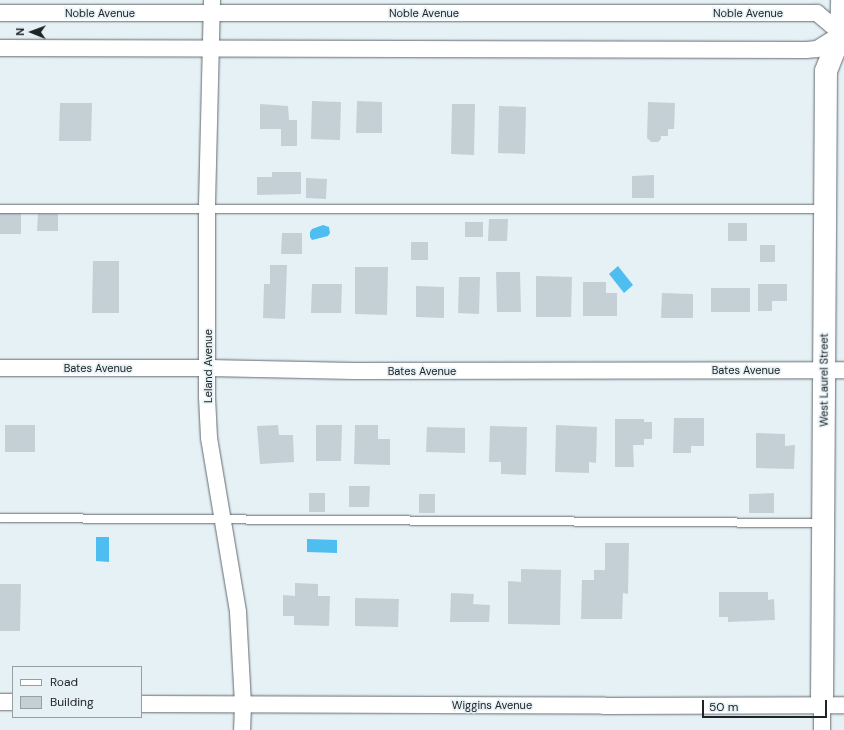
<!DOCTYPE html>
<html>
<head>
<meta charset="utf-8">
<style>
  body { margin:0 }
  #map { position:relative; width:844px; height:730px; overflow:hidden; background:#e6f1f6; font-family:"DM Sans",sans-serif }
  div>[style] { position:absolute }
  .water>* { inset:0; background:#4ebef0 }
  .building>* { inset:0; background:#c5d0d6 }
  .roads { filter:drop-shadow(0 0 1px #626b70) drop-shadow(0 0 1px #626b70) }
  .lane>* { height:8px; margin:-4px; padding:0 4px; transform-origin:4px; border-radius:4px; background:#fff }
  .street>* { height:16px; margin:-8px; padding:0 8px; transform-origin:8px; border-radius:8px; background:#fff }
  .secondary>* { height:22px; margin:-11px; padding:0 11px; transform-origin:11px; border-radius:11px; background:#fff }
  span { translate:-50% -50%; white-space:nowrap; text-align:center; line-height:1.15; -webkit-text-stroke:3px #e6f1f6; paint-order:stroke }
  .street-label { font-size:11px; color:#202426 }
  .legend { position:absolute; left:12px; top:666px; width:130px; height:52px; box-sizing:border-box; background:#e6f1f6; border:1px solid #979fa3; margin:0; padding:5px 7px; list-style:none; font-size:12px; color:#202426 }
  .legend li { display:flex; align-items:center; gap:8px; height:20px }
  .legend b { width:20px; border:1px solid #979fa3 }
  .north { position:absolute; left:12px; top:12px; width:40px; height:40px; -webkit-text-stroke:3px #e6f1f6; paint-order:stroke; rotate:271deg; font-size:11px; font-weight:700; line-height:16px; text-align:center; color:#202426 }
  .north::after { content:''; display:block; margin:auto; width:14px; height:18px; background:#202426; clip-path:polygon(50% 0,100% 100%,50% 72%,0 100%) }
  .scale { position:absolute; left:702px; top:700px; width:125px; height:18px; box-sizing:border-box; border:2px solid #202426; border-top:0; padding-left:5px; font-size:12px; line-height:14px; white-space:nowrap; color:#202426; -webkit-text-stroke:3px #e6f1f6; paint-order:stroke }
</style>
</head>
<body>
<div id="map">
  <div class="water">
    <i style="clip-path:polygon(323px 225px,329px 227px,330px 233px,328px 236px,312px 240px,310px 237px,310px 232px,312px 229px)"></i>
    <i style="clip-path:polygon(618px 266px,633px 285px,624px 293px,609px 274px)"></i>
    <i style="clip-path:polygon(96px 537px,109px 537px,109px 562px,96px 561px)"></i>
    <i style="clip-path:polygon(307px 539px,337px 540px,337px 553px,307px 552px)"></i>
  </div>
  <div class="building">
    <i style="clip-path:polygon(312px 101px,341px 102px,340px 140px,311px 139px)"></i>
    <i style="clip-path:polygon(357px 101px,382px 102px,382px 133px,356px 133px)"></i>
    <i style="clip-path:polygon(648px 102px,675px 103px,674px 129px,668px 129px,668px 136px,661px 136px,661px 139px,658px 142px,651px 142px,647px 138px)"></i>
    <i style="clip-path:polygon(60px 103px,92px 103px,91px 141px,59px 141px)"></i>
    <i style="clip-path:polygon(260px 104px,288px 106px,289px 120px,297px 120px,297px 146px,281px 146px,281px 129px,260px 129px)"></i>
    <i style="clip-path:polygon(452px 104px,475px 104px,474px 155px,451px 154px)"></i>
    <i style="clip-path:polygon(499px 106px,526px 107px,525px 154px,498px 153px)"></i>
    <i style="clip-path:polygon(272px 172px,301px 172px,301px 194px,257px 195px,257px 177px,272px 177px)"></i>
    <i style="clip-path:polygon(654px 175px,654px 198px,632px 198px,632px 176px)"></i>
    <i style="clip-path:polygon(306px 178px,327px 179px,326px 199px,306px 198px)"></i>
    <i style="clip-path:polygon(0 211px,21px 211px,21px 234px,0 234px)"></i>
    <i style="clip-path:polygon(38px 213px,58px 214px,58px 231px,37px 231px)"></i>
    <i style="clip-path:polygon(489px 219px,508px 219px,507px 241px,488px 241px)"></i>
    <i style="clip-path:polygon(465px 222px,483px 222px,483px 237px,465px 237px)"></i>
    <i style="clip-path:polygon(728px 223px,747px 223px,747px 241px,728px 241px)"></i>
    <i style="clip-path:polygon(282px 233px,302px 233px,302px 254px,281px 254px)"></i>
    <i style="clip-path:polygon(411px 242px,428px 242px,428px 260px,411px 260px)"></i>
    <i style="clip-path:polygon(760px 245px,775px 245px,775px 262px,760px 262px)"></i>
    <i style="clip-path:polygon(93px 261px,119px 261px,119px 313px,92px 313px)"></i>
    <i style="clip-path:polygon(270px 265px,287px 265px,285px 319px,263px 318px,264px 284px,270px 284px)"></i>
    <i style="clip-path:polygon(355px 267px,388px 267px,387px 315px,355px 314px)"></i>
    <i style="clip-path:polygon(496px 272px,520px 272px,521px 312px,497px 312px)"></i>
    <i style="clip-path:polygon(536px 276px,572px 277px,571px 317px,536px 317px)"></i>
    <i style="clip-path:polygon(459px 277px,480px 277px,479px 314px,458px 313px)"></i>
    <i style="clip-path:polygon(583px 282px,606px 282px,606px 293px,617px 293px,617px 316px,583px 316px)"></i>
    <i style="clip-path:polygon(312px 284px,342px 284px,341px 313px,311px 313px)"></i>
    <i style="clip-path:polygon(758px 284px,787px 284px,787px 301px,772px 301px,772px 311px,758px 311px)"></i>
    <i style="clip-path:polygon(416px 286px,444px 287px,444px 318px,416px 317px)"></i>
    <i style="clip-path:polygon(711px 288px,750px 288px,750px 312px,711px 312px)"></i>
    <i style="clip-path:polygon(662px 293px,693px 294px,693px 318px,661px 318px)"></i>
    <i style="clip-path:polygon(674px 418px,704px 418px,704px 446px,691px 446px,691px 453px,673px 453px)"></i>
    <i style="clip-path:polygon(615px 419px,644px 419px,644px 422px,652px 422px,652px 439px,644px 439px,644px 445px,633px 445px,634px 467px,615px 467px)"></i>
    <i style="clip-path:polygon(5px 425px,35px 425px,35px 452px,5px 452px)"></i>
    <i style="clip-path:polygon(278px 425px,279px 435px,293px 435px,294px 462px,260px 464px,257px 426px)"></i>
    <i style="clip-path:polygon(316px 425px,342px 425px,341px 461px,316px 461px)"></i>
    <i style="clip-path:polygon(355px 425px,378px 425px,378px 439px,390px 439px,390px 465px,354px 464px)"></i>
    <i style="clip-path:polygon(556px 425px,597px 427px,596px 463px,589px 462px,589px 473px,555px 472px)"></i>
    <i style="clip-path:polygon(490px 426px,527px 427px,526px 475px,501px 474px,501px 462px,489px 462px)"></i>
    <i style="clip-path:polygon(427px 427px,465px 428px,465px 453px,426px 452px)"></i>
    <i style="clip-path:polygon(756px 433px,785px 434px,785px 446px,795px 445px,794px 469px,756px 468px)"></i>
    <i style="clip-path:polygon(349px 486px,370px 486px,369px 507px,349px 507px)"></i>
    <i style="clip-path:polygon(309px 493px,325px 493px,325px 512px,309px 512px)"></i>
    <i style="clip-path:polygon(774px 493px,774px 513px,749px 513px,749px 494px)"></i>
    <i style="clip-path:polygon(419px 494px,435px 494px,435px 513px,419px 513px)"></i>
    <i style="clip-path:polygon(605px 543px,629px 543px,628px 594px,623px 593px,622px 619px,581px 619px,582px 580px,594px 580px,594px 570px,605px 570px)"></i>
    <i style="clip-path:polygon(521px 569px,561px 570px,560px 625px,508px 624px,508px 581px,521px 582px)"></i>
    <i style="clip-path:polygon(295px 583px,318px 584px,318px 596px,330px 596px,329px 626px,294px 625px,294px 616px,283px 616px,283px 595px,295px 596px)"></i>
    <i style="clip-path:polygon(0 584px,21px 584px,20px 631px,0 631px)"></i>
    <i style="clip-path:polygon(719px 592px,768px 592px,768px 600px,774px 599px,775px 620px,728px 622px,728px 617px,719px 617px)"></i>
    <i style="clip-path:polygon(451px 593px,474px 594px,473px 604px,490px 605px,489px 622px,450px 622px)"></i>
    <i style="clip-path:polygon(355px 598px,399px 599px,398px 627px,355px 626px)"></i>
  </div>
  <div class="roads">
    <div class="lane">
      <i style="left:0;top:209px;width:824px"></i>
      <i style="left:0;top:518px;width:823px;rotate:0.35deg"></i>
    </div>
    <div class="street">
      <i style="left:212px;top:0;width:209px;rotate:91.4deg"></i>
      <i style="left:207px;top:209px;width:188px;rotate:90deg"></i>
      <i style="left:207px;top:397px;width:41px;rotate:87.2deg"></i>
      <i style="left:209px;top:438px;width:176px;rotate:80.5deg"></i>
      <i style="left:238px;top:612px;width:92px;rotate:86.9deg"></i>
      <i style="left:243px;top:704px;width:26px;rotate:92deg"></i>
      <i style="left:0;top:13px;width:817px"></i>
      <i style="left:817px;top:13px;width:31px;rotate:40deg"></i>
      <i style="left:0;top:48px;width:806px;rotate:0.14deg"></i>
      <i style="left:806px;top:50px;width:11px;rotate:-5deg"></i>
      <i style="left:817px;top:49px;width:31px;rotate:-32deg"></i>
      <i style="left:0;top:368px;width:208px"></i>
      <i style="left:208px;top:368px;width:146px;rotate:1.2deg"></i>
      <i style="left:354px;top:371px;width:490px;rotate:-0.1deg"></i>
      <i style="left:0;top:702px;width:13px"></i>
      <i style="left:141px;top:704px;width:463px;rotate:0.2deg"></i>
      <i style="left:604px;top:706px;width:240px;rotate:-0.2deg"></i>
      <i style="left:822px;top:730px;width:25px;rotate:-90deg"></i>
    </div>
    <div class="secondary">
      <i style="left:822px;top:705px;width:634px;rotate:-89.64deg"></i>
      <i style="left:826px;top:71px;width:41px;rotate:-68.5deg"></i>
      <i style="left:841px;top:33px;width:33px;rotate:-88deg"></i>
    </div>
  </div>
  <div class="street-label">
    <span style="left:100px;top:13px">Noble Avenue</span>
    <span style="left:424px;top:13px">Noble Avenue</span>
    <span style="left:748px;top:13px">Noble Avenue</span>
    <span style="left:208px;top:366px;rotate:-90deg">Leland Avenue</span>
    <span style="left:98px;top:368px">Bates Avenue</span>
    <span style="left:746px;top:370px">Bates Avenue</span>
    <span style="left:422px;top:371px">Bates Avenue</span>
    <span style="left:824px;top:380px;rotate:-90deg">West Laurel Street</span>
    <span style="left:492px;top:705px">Wiggins Avenue</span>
  </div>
  <ul class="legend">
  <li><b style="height:5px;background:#fff"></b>Road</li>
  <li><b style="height:11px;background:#c5d0d6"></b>Building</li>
  </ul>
  <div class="north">N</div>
  <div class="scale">50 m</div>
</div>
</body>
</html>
